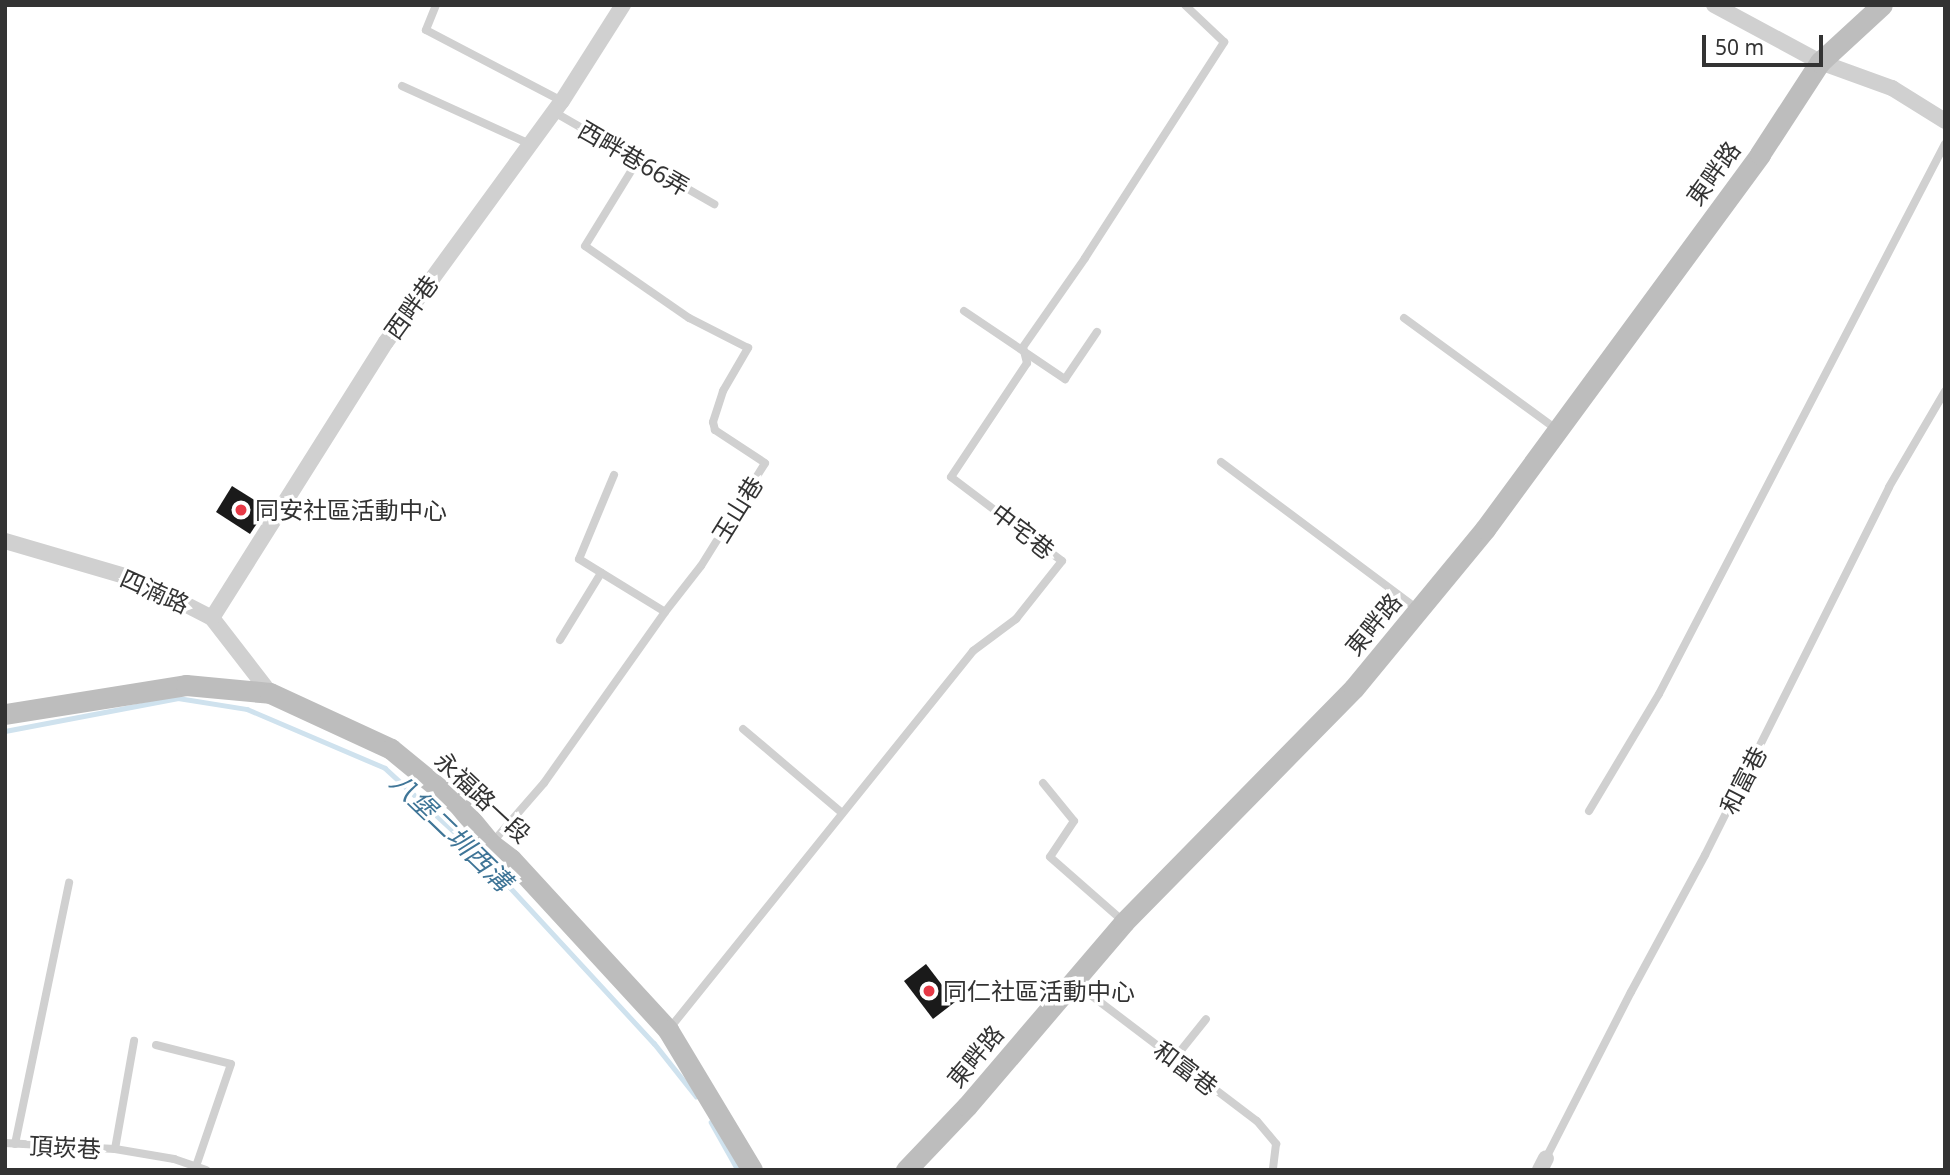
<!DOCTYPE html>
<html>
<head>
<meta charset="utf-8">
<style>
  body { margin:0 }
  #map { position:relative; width:1950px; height:1175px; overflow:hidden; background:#fff; font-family:"Noto Sans","Noto Sans TC",sans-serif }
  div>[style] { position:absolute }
  .stream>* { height:4.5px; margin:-2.25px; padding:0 2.25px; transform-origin:2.25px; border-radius:2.25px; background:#cfe2ee }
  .building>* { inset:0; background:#1a1a1a }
  .lane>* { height:8px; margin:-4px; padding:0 4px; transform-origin:4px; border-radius:4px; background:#d0d0d0 }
  .street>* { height:16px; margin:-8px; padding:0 8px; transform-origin:8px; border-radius:8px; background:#d0d0d0 }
  .secondary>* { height:21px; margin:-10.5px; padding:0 10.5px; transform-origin:10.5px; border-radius:10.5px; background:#bdbdbd }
  .dots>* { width:19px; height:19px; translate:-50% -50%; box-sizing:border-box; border:4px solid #fff; border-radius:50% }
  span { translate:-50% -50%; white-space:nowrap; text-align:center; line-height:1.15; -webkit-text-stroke:7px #fff; paint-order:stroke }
  .street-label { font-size:24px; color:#333 }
  .poi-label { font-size:24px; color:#333 }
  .left { translate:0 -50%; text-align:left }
  .water-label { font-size:26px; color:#3f7597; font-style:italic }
  .frame { position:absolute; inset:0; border:7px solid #333; pointer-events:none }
  .scale { position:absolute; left:1702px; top:35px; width:121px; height:32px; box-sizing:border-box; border:4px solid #333; border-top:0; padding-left:9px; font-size:21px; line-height:24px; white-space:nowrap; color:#333; -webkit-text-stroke:5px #fff; paint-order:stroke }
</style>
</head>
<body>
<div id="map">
  <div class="stream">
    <i style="left:5px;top:731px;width:176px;rotate:-10.8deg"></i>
    <i style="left:178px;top:698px;width:70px;rotate:9.1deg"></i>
    <i style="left:247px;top:709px;width:150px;rotate:23.1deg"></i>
    <i style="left:385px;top:768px;width:133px;rotate:42.6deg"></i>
    <i style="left:483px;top:858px;width:252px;rotate:47.3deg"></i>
    <i style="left:654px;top:1043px;width:68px;rotate:51.6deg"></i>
    <i style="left:711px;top:1122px;width:55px;rotate:60.6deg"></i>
  </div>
  <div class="building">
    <i style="clip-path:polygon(232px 486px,267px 508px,250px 534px,216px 512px)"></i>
    <i style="clip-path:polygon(926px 964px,955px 1002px,933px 1019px,904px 981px)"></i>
  </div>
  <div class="lane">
    <i style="left:436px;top:5px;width:27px;rotate:112deg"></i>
    <i style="left:426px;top:30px;width:153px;rotate:27.6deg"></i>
    <i style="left:402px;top:86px;width:141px;rotate:24.4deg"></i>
    <i style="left:554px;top:112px;width:185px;rotate:29.9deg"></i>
    <i style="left:964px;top:311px;width:122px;rotate:34deg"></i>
    <i style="left:1065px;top:379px;width:57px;rotate:-55.8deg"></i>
    <i style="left:1404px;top:318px;width:187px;rotate:36.1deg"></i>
    <i style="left:1221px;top:462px;width:244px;rotate:36.8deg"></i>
    <i style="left:614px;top:475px;width:91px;rotate:112.6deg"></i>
    <i style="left:579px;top:559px;width:101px;rotate:31.6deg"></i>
    <i style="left:560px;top:640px;width:79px;rotate:-58.5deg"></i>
    <i style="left:743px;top:729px;width:128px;rotate:40.3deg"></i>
    <i style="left:1043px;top:783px;width:49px;rotate:50.8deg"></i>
    <i style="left:1074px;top:821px;width:43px;rotate:123.7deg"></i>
    <i style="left:1050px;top:857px;width:97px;rotate:41.2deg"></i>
    <i style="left:1589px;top:811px;width:136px;rotate:-59.1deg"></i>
    <i style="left:1659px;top:694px;width:620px;rotate:-62.53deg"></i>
    <i style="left:491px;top:844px;width:81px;rotate:-49deg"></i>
    <i style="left:544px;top:783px;width:209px;rotate:-54.7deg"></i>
    <i style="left:665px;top:612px;width:58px;rotate:-52deg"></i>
    <i style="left:701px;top:566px;width:121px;rotate:-58.1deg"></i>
    <i style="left:765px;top:463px;width:60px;rotate:-146.6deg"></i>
    <i style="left:715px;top:430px;width:8px;rotate:-104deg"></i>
    <i style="left:713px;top:422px;width:33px;rotate:-72deg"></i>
    <i style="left:723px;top:391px;width:50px;rotate:-59.8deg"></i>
    <i style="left:748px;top:348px;width:66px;rotate:-153deg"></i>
    <i style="left:689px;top:318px;width:126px;rotate:-145.3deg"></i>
    <i style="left:585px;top:246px;width:101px;rotate:-58.4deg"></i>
    <i style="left:1075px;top:983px;width:228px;rotate:37.2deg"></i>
    <i style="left:1257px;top:1121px;width:30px;rotate:50deg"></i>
    <i style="left:1276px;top:1144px;width:26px;rotate:97deg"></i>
    <i style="left:670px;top:1028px;width:484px;rotate:-51.2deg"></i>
    <i style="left:973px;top:651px;width:54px;rotate:-36.7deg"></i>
    <i style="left:1016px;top:619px;width:74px;rotate:-51.6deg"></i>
    <i style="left:1062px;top:561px;width:139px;rotate:-142.9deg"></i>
    <i style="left:951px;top:477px;width:137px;rotate:-56.3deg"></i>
    <i style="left:1027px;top:363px;width:16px;rotate:-104deg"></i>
    <i style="left:1023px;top:347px;width:108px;rotate:-55.1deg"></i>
    <i style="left:1085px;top:258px;width:257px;rotate:-57.2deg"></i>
    <i style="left:1224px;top:42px;width:54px;rotate:-136.5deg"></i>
    <i style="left:156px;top:1045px;width:77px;rotate:14.2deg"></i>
    <i style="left:231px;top:1064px;width:108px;rotate:108.9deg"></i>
    <i style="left:1174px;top:1059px;width:51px;rotate:-51.3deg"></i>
    <i style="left:5px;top:1143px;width:110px;rotate:3.1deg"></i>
    <i style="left:115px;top:1149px;width:60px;rotate:9.6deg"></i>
    <i style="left:174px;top:1159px;width:34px;rotate:19deg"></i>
    <i style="left:15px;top:1144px;width:267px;rotate:-78.3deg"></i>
    <i style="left:115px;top:1149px;width:110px;rotate:-80deg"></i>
    <i style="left:1546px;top:1158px;width:186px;rotate:-62.9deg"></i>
    <i style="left:1631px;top:992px;width:156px;rotate:-61.6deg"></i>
    <i style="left:1705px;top:855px;width:411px;rotate:-63.4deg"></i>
    <i style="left:1889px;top:487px;width:111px;rotate:-59.7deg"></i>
  </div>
  <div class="street">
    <i style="left:1714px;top:5px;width:120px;rotate:28.3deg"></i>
    <i style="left:1820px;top:62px;width:77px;rotate:19.9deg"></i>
    <i style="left:1892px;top:88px;width:62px;rotate:31.9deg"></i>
    <i style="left:5px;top:541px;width:139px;rotate:16.3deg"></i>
    <i style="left:138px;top:580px;width:83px;rotate:27.2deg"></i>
    <i style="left:212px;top:618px;width:95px;rotate:52.3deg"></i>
    <i style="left:212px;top:618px;width:326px;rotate:-57.8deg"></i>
    <i style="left:386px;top:342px;width:298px;rotate:-53.9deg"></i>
    <i style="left:562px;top:101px;width:114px;rotate:-57.6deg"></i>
    <i style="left:1540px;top:1170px;width:13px;rotate:-63deg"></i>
  </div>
  <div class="secondary">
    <i style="left:5px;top:714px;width:183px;rotate:-9.1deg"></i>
    <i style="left:186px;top:685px;width:84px;rotate:5.4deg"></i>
    <i style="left:270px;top:693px;width:133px;rotate:24.8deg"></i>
    <i style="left:391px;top:749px;width:87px;rotate:39.4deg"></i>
    <i style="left:458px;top:804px;width:52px;rotate:50.5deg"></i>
    <i style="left:491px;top:844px;width:25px;rotate:37deg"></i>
    <i style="left:511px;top:859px;width:232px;rotate:47.4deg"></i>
    <i style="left:668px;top:1030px;width:163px;rotate:59deg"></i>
    <i style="left:906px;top:1170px;width:88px;rotate:-46.4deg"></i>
    <i style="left:967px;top:1106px;width:242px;rotate:-49.5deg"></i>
    <i style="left:1124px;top:922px;width:328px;rotate:-45.5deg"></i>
    <i style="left:1354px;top:688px;width:206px;rotate:-50.5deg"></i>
    <i style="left:1485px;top:529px;width:465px;rotate:-53.7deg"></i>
    <i style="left:1760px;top:154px;width:110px;rotate:-56.9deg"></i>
    <i style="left:1820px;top:62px;width:84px;rotate:-42.6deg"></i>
  </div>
  <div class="dots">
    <i style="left:241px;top:510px;background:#e63946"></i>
    <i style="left:929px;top:991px;background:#e63946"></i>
  </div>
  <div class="street-label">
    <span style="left:634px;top:158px;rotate:30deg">西畔巷66弄</span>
    <span style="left:1713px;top:173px;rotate:-54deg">東畔路</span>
    <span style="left:411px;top:307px;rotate:-54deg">西畔巷</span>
    <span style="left:737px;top:509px;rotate:-58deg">玉山巷</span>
    <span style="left:1023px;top:531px;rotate:38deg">中宅巷</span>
    <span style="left:155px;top:591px;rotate:24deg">四湳路</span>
    <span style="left:1373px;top:624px;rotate:-50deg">東畔路</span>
    <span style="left:1743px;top:780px;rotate:-63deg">和富巷</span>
    <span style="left:483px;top:797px;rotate:43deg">永福路一段</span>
    <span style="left:975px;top:1056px;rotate:-50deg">東畔路</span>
    <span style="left:1186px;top:1068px;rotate:37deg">和富巷</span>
    <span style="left:65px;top:1147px;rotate:3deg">頂崁巷</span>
  </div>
  <div class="poi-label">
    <span class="left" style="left:255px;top:510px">同安社區活動中心</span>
    <span class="left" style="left:943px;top:991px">同仁社區活動中心</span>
  </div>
  <div class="water-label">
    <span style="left:451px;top:832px;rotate:44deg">八堡二圳西溝</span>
  </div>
  <div class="frame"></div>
  <div class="scale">50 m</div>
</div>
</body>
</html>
